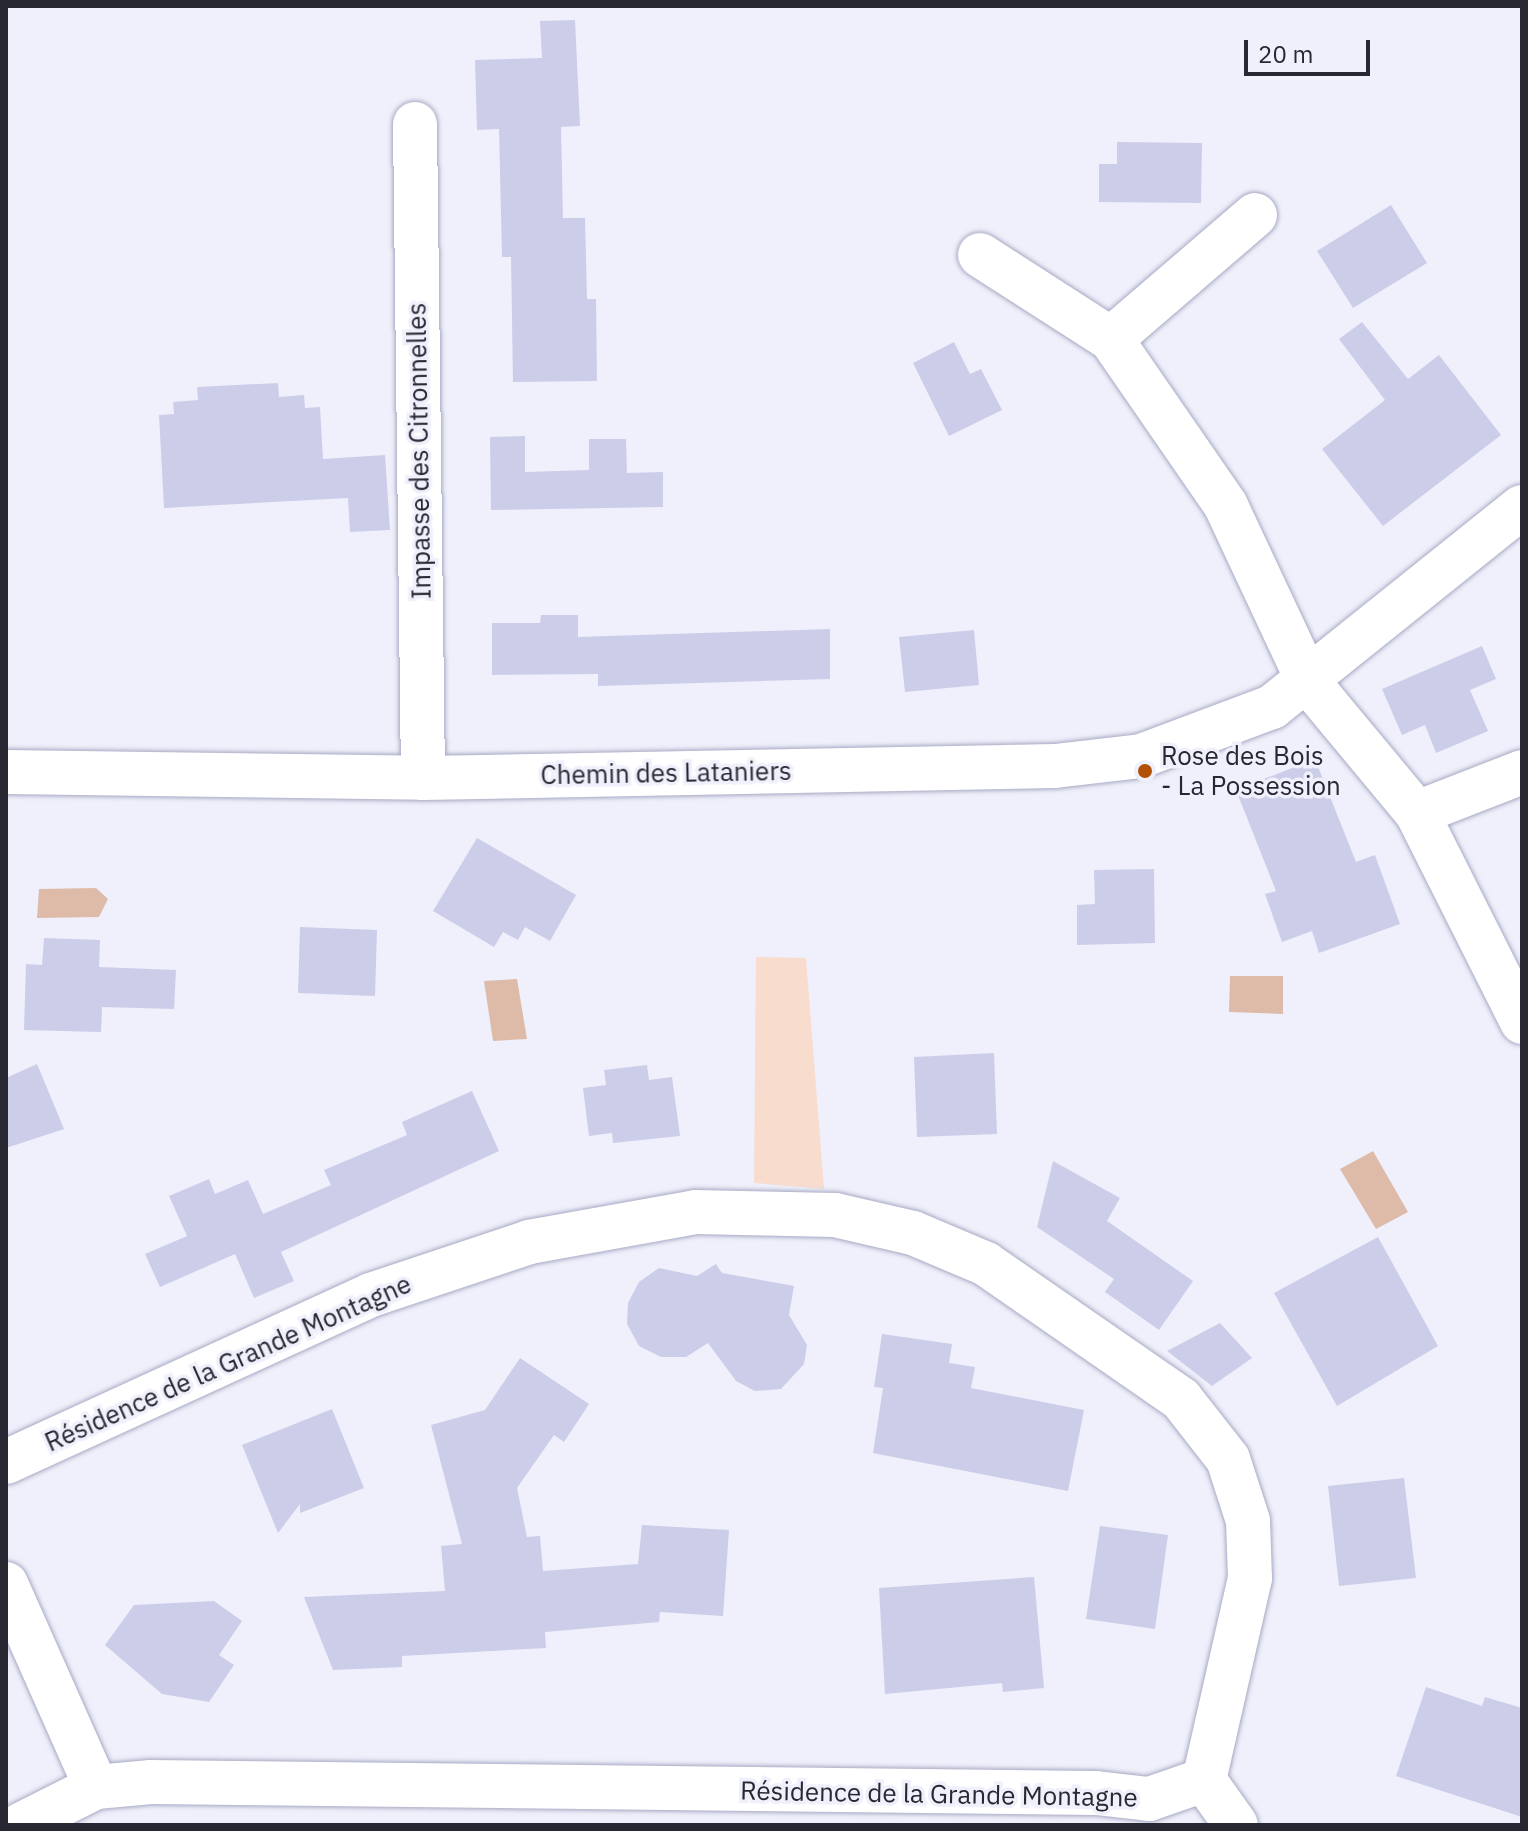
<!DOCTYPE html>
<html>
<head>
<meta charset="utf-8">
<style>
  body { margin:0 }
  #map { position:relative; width:1528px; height:1831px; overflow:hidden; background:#eff0fb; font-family:"IBM Plex Sans",sans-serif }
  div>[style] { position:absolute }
  .green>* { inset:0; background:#f8dcce }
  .water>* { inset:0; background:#debba9 }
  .building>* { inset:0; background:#cccde9 }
  .roads { filter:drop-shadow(0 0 2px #a8a9c4) drop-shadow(0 0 2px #a8a9c4) }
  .minor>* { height:44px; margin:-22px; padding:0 22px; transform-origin:22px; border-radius:22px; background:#fff }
  .dots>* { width:22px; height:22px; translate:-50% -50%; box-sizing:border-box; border:4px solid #eff0fb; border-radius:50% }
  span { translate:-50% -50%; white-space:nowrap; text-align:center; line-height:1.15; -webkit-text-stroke:7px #eff0fb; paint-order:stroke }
  .street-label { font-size:26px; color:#272832 }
  .poi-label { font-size:26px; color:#272832 }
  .left { translate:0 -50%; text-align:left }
  .frame { position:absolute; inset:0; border:8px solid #272832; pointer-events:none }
  .scale { position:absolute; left:1244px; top:40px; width:126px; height:36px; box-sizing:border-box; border:4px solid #272832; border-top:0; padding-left:10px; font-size:24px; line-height:28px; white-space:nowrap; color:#272832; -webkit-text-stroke:6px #eff0fb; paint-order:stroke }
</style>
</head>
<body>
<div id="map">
  <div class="green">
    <i style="clip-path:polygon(756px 957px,806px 958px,824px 1189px,754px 1183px)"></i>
  </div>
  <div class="water">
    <i style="clip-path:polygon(96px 888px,108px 899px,99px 917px,37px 918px,39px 889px)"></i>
    <i style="clip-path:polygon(1230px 976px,1283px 976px,1283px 1014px,1229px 1012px)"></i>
    <i style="clip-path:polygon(517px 979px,527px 1039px,493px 1041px,484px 981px)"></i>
    <i style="clip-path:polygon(1373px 1151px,1408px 1212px,1376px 1229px,1340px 1169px)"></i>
  </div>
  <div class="building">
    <i style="clip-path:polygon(575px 20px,580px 126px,561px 127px,563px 218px,585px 218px,587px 299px,596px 299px,597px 381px,513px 382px,511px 257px,502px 257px,499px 129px,477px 130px,475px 60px,542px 58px,540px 21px)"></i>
    <i style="clip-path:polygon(1117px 142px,1202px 143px,1201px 203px,1099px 202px,1099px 164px,1117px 164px)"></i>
    <i style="clip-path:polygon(1391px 205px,1427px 263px,1353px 308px,1317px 251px)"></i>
    <i style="clip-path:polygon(1362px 322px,1408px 379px,1439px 355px,1501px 435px,1383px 526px,1322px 449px,1385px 400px,1339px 339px)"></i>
    <i style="clip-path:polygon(954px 342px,970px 374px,981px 369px,1002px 410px,949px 436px,913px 363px)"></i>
    <i style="clip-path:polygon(278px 383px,279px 397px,304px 395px,305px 408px,320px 407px,323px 459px,385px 455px,390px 530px,350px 532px,348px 498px,164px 508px,159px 415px,174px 414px,173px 402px,198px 400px,197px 387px)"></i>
    <i style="clip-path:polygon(525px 436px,525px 472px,589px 470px,589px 439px,626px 439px,627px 473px,663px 472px,663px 507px,491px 510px,490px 437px)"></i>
    <i style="clip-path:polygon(541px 615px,578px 615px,578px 637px,830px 629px,830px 679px,598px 686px,598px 674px,492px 675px,492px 623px,540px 623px)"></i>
    <i style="clip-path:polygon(974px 630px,979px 685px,905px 692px,899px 637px)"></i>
    <i style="clip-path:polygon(1482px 646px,1496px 679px,1470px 690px,1488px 731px,1436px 753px,1425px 725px,1402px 735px,1382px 689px)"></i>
    <i style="clip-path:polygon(1315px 759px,1356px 862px,1375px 855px,1400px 924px,1319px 953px,1312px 931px,1282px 942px,1265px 894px,1276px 891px,1236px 790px)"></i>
    <i style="clip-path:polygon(477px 838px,576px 895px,550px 941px,525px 927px,518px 940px,503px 932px,494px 947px,433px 911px)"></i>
    <i style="clip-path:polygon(1154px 869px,1155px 943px,1077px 945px,1077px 905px,1095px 904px,1094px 870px)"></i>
    <i style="clip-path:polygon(300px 927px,377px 930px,375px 996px,298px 993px)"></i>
    <i style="clip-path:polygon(44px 938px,100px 940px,99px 967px,176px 970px,174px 1009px,102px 1007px,101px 1032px,24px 1030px,26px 964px,42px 965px)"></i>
    <i style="clip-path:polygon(994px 1053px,997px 1134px,917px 1137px,914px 1057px)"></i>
    <i style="clip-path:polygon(37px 1064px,64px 1129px,6px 1148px,6px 1078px)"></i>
    <i style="clip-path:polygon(647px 1065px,649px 1080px,672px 1077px,680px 1136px,613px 1143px,612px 1133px,589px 1136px,583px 1088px,606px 1085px,604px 1070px)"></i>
    <i style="clip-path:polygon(472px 1091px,499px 1151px,281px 1252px,294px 1281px,254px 1298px,235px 1254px,160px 1287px,145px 1254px,187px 1236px,169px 1196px,209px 1179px,215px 1194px,248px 1180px,263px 1214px,331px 1185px,324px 1170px,407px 1135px,402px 1122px)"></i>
    <i style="clip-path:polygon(1053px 1161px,1120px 1198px,1107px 1221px,1193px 1281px,1159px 1330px,1105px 1292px,1114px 1279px,1037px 1227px)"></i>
    <i style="clip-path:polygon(1378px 1237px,1438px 1346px,1337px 1406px,1274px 1293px)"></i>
    <i style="clip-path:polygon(716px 1264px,722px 1273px,794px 1286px,789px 1315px,807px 1345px,804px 1364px,781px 1389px,755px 1391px,736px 1381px,708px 1343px,686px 1357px,661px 1357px,639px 1346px,627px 1324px,628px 1303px,639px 1282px,659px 1268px,697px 1276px)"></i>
    <i style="clip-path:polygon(1220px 1323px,1252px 1358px,1212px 1386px,1167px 1351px)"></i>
    <i style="clip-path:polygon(882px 1334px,952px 1344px,949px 1363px,975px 1367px,971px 1388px,1084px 1410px,1068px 1491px,873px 1453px,883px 1388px,874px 1387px)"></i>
    <i style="clip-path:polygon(520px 1358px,589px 1404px,564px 1442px,554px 1435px,517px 1488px,527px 1537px,540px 1536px,543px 1571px,638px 1564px,642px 1525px,729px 1530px,723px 1616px,660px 1612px,659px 1622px,545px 1632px,546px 1648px,402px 1656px,402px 1667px,333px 1670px,304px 1597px,445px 1591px,441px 1546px,462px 1544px,431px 1425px,485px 1410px)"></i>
    <i style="clip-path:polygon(332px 1409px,364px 1488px,300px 1513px,300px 1504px,278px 1533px,242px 1445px)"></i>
    <i style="clip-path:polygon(1404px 1478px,1416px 1578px,1339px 1586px,1328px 1486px)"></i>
    <i style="clip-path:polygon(1100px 1526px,1168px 1535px,1155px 1629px,1086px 1619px)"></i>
    <i style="clip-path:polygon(1034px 1577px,1044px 1688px,1003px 1692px,1002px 1683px,885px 1694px,879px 1588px)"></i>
    <i style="clip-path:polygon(214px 1601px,242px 1621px,219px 1655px,234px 1665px,209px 1702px,162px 1694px,105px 1645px,134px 1605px)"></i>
    <i style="clip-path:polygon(1426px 1687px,1482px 1706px,1485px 1697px,1522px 1708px,1522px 1817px,1396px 1776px)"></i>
  </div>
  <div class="roads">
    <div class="minor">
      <i style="left:415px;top:124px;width:654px;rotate:89.3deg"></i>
      <i style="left:980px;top:255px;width:156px;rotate:32.7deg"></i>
      <i style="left:1111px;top:339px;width:203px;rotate:55.4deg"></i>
      <i style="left:1226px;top:506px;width:195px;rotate:64.9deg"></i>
      <i style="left:1309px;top:683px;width:169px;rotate:50.3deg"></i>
      <i style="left:1417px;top:813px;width:113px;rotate:-21.3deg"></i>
      <i style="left:1111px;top:339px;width:190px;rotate:-40.7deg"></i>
      <i style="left:6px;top:772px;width:417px;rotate:0.8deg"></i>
      <i style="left:423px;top:778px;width:632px;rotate:-1.09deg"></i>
      <i style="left:1055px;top:766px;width:87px;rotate:-6.6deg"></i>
      <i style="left:1141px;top:756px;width:140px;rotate:-20.5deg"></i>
      <i style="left:1272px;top:707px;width:320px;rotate:-38.7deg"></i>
      <i style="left:1417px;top:813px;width:234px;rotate:63.3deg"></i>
      <i style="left:6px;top:1462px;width:401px;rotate:-24.6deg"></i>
      <i style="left:371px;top:1295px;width:167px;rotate:-18.5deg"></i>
      <i style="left:529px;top:1242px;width:169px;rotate:-10.2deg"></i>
      <i style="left:695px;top:1212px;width:140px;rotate:1.2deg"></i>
      <i style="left:835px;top:1215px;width:80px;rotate:13deg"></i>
      <i style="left:913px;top:1233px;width:79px;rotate:23deg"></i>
      <i style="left:986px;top:1264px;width:237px;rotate:34.7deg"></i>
      <i style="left:1181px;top:1399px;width:76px;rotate:51.9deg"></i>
      <i style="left:1228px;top:1459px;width:65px;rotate:72.1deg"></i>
      <i style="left:1248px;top:1521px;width:57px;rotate:88deg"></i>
      <i style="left:1250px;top:1578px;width:207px;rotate:102.8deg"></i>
      <i style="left:1204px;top:1780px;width:58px;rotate:160.9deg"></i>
      <i style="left:1149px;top:1799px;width:53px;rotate:-173.5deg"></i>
      <i style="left:1096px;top:1793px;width:945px;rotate:-179.33deg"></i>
      <i style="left:151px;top:1782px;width:55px;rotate:174.8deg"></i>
      <i style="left:96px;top:1787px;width:85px;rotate:153.4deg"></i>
      <i style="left:6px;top:1584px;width:222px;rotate:66.1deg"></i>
      <i style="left:1204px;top:1780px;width:55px;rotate:54.6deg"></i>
    </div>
  </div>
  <div class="dots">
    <i style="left:1145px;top:771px;background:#b15107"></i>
  </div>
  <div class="street-label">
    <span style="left:419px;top:451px;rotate:-91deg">Impasse des Citronnelles</span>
    <span style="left:666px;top:773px;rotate:-1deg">Chemin des Lataniers</span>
    <span style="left:228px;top:1363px;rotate:-24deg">Résidence de la Grande Montagne</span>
    <span style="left:939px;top:1794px;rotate:1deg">Résidence de la Grande Montagne</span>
  </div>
  <div class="poi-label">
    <span class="left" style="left:1161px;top:771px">Rose des Bois<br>- La Possession</span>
  </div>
  <div class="frame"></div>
  <div class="scale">20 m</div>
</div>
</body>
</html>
